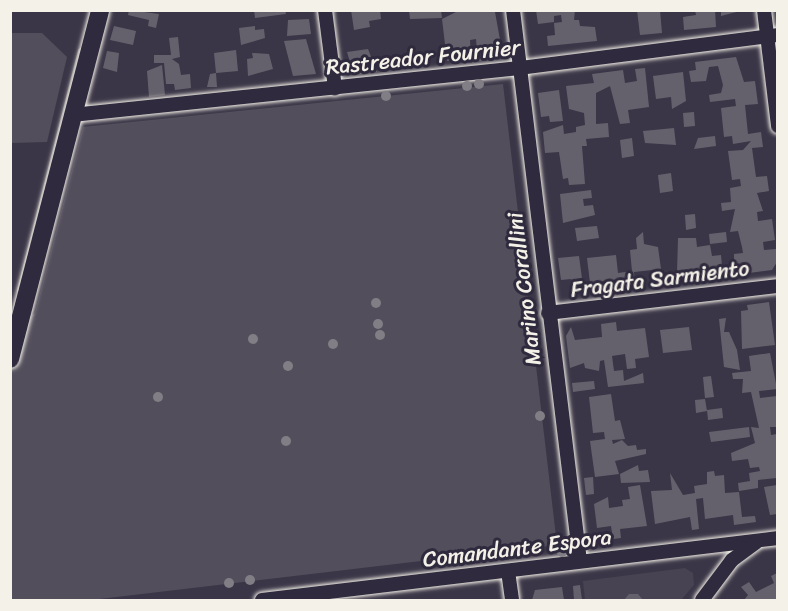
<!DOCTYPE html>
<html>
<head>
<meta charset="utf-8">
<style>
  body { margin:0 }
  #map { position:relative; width:788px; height:611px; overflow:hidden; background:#3b3647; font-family:Sriracha,sans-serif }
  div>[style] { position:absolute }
  .built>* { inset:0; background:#484352 }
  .green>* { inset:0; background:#534e5c }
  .stream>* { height:4.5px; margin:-2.25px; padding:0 2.25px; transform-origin:2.25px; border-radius:2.25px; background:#78747b }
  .building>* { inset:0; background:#65616c }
  .roads { filter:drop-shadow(0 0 2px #f4f1e8) drop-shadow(0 0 2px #f4f1e8) }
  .minor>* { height:14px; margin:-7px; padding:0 7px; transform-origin:7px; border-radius:7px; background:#2f2a3d }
  .tertiary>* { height:18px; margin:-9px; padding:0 9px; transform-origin:9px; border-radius:9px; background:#2f2a3d }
  .trees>* { width:10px; height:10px; margin:-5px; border-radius:50%; background:#827e85 }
  span { translate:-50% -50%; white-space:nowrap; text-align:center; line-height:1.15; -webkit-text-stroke:6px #2f2a3d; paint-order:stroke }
  .street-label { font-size:22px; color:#f4f1e8 }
  .frame { position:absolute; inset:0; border:12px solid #f4f1e8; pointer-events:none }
</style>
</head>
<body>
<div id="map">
  <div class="built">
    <i style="clip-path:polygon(685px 568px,693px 573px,694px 585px,681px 600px,585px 600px,583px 581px)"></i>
  </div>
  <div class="green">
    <i style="clip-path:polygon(10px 33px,42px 33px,67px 57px,47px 142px,11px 143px)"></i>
    <i style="clip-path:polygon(503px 84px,557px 545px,91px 600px,11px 600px,11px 357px,24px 319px,35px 313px,83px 127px)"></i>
  </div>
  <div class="stream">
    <i style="left:19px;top:290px;width:247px;rotate:-75.7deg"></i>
  </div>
  <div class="building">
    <i style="clip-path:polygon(129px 10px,159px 14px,156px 28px,148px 26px,149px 20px,128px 15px)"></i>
    <i style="clip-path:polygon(254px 10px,285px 10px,286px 14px,255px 18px)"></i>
    <i style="clip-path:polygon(351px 10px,380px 10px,381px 19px,369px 21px,370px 27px,354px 30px)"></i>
    <i style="clip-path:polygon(409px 10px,441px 10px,442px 18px,410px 19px)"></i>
    <i style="clip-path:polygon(460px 10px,495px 12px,502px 51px,497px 59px,478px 61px,476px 39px,470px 40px,471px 59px,447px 61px,442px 19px)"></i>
    <i style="clip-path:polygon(536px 10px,575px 10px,574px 20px,579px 20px,580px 26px,595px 27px,597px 41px,548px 46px,547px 36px,555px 35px,554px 23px,562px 22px,561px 15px,554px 16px,554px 22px,538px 24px)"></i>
    <i style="clip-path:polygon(637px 10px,660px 10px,662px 33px,640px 35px)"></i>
    <i style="clip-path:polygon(695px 10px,715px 10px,716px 27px,684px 30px,683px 17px,696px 15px)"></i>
    <i style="clip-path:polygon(721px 10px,744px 10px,721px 16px)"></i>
    <i style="clip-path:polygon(309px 19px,311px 34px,287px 36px,288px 20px)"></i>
    <i style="clip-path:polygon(114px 26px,136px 31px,133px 45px,110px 40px)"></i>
    <i style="clip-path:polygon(255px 26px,255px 30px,264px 29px,265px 38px,241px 45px,239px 28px)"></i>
    <i style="clip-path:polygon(178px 37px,180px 57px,172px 59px,179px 64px,181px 75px,190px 74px,191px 88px,175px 90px,174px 84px,166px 84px,164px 63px,154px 63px,154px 55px,171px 55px,169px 38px)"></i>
    <i style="clip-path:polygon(306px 39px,316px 74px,293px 76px,284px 41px)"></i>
    <i style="clip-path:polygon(368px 49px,377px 72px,354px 75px,347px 52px)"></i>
    <i style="clip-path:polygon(236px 50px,238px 71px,216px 73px,214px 53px)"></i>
    <i style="clip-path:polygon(107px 51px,119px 53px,117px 72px,103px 68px)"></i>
    <i style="clip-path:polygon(252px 53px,269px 54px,273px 69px,248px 76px,247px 59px,253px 58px)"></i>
    <i style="clip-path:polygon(736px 57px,744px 82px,755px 81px,758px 104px,745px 105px,748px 134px,761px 132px,763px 147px,752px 148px,756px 177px,767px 176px,769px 191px,757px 193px,763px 211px,757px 212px,758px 221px,772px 219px,775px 240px,763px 242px,764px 250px,776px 249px,777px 262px,772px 270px,734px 275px,734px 254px,743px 253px,742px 247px,738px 231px,730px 232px,735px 209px,722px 211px,721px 203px,731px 202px,730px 188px,741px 186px,740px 179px,732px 180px,728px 151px,743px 150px,751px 141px,733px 144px,732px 136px,724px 137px,721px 108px,736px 106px,735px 99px,710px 102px,709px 95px,721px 93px,723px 85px,718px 66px,709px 67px,706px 81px,691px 82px,689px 71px,696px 70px,695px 62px)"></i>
    <i style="clip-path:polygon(162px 65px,165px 95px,149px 97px,147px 71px)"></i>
    <i style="clip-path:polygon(645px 68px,649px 107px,628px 110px,630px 123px,620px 124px,610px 86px,596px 93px,596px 124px,608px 123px,609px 137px,586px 139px,587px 146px,582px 146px,585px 184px,569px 185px,568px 178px,563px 179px,559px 152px,545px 153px,543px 132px,563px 125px,564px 134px,576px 132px,576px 127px,585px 125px,584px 113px,569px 109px,566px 86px,594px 83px,592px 74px,623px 70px,625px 83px,637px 81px,635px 69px)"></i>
    <i style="clip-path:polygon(683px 72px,686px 101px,672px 109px,671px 97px,656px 99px,653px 76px)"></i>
    <i style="clip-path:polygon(216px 73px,217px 87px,207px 87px,210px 74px)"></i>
    <i style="clip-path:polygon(559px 90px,563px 121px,550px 122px,549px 116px,541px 117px,538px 93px)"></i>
    <i style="clip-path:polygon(694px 112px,695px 126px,684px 127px,683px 113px)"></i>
    <i style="clip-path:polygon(674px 128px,676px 145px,645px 143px,643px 131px)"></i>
    <i style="clip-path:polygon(715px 136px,716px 146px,694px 149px,698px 138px)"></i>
    <i style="clip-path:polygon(632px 138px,634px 156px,622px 158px,620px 140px)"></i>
    <i style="clip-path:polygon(671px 173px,673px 191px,660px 193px,658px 175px)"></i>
    <i style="clip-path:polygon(591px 190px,592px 198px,583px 199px,584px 206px,593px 205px,595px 215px,563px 223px,560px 194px)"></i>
    <i style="clip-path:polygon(695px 214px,696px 228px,686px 230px,685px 215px)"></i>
    <i style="clip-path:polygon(597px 226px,599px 238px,577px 241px,575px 228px)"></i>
    <i style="clip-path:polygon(643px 232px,644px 244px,658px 247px,661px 269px,634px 272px,635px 286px,619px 289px,617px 279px,613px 280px,614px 288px,605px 289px,604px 281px,590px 283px,587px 258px,616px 255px,618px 273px,632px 271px,630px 250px,637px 249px,636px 238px)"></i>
    <i style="clip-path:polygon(726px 232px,727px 242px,710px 244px,709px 234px)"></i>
    <i style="clip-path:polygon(678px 238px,696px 238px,697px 247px,710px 245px,712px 256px,721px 255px,723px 276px,706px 278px,704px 269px,677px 273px)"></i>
    <i style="clip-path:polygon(579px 256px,583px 286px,575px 287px,571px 279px,561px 280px,558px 258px)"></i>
    <i style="clip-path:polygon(769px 302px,775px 345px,742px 349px,741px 311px,748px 310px,747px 305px)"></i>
    <i style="clip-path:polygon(726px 318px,724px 332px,729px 332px,737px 350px,740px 370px,724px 367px,719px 319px)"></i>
    <i style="clip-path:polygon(616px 322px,617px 331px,645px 328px,649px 357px,635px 359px,636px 368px,627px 369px,625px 354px,612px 356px,614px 371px,623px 370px,624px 381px,643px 373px,644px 383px,608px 387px,604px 360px,600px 361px,599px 371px,585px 368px,584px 363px,570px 368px,566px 336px,571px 327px,575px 340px,602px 337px,601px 324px)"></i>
    <i style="clip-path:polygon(689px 327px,692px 350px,663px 353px,660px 330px)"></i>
    <i style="clip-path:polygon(770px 353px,777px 389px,759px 391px,760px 398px,777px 396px,777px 427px,770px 427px,771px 435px,777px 434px,777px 478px,758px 480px,758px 488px,739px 491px,738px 483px,750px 481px,749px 473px,760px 471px,759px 467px,750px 468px,748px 459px,732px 461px,731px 453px,755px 443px,751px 427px,759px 428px,751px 392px,742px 393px,743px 379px,733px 379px,732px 373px,751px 371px,749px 356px)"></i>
    <i style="clip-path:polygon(711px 376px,714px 397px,705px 398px,703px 377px)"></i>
    <i style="clip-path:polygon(594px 381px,595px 389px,573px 392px,572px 383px)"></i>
    <i style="clip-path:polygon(611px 394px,615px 421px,620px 420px,625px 439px,612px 440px,613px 444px,622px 440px,628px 446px,636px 445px,637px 450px,646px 449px,646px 454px,615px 461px,619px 474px,595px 477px,590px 441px,605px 439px,604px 432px,593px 433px,589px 397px)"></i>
    <i style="clip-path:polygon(705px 399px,707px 411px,696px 413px,695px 400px)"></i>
    <i style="clip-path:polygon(722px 408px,723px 418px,708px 420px,707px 410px)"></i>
    <i style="clip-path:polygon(749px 427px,750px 437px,711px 442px,709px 432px)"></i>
    <i style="clip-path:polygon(638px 465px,639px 471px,648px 470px,650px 482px,621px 483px,620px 474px)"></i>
    <i style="clip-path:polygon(714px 471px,715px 476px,724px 475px,725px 493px,739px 492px,742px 517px,755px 516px,756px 522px,734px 525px,733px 515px,705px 519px,703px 498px,696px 499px,699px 529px,692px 530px,690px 517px,655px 524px,651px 491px,672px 490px,670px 473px,683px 495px,695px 493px,694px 486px,707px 484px,707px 472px)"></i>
    <i style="clip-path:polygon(593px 477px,594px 494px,586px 495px,584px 478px)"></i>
    <i style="clip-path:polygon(640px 485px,647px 526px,620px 529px,621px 538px,613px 539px,611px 526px,597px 528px,594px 504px,608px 497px,609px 508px,623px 506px,622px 500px,630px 499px,628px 487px)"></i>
    <i style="clip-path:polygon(777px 485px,777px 514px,770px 515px,764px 487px)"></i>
    <i style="clip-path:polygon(777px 573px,777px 600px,744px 600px,748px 595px,741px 587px,749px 582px,756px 592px,774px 583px,771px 576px)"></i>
    <i style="clip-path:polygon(580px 585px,582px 600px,574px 600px,573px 586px)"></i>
    <i style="clip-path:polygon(562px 587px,564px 600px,532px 600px,535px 590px)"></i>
    <i style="clip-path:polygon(629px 594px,638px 594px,643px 600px,624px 600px)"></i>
  </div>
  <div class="roads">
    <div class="minor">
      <i style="left:325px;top:10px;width:79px;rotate:82.7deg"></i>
      <i style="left:513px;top:10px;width:555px;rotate:83.07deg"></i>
      <i style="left:764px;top:10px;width:117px;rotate:83.1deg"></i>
      <i style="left:72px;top:115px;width:450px;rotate:-6deg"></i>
      <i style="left:520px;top:68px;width:260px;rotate:-7.3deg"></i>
      <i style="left:548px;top:313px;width:232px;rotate:-6.7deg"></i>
      <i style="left:508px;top:571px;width:29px;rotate:82deg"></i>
      <i style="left:262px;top:600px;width:520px;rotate:-6.85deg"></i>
      <i style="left:702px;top:600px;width:50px;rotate:-53.1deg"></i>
      <i style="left:732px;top:560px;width:29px;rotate:-36deg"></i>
    </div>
    <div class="tertiary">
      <i style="left:10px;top:359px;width:360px;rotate:-75.5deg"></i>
    </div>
  </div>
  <div class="trees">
    <i style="left:479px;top:84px"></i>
    <i style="left:467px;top:86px"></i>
    <i style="left:386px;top:96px"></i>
    <i style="left:376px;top:303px"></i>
    <i style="left:378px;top:324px"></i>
    <i style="left:380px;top:335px"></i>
    <i style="left:253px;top:339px"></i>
    <i style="left:333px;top:344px"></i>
    <i style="left:288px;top:366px"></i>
    <i style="left:158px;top:397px"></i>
    <i style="left:540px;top:416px"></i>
    <i style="left:286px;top:441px"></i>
    <i style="left:562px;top:552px"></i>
    <i style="left:250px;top:580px"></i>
    <i style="left:229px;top:583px"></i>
  </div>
  <div class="street-label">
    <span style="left:423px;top:57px;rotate:-6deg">Rastreador Fournier</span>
    <span style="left:660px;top:279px;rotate:-7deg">Fragata Sarmiento</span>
    <span style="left:524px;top:289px;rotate:-97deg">Marino Corallini</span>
    <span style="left:517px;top:548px;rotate:-7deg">Comandante Espora</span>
  </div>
  <div class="frame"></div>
</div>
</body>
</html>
